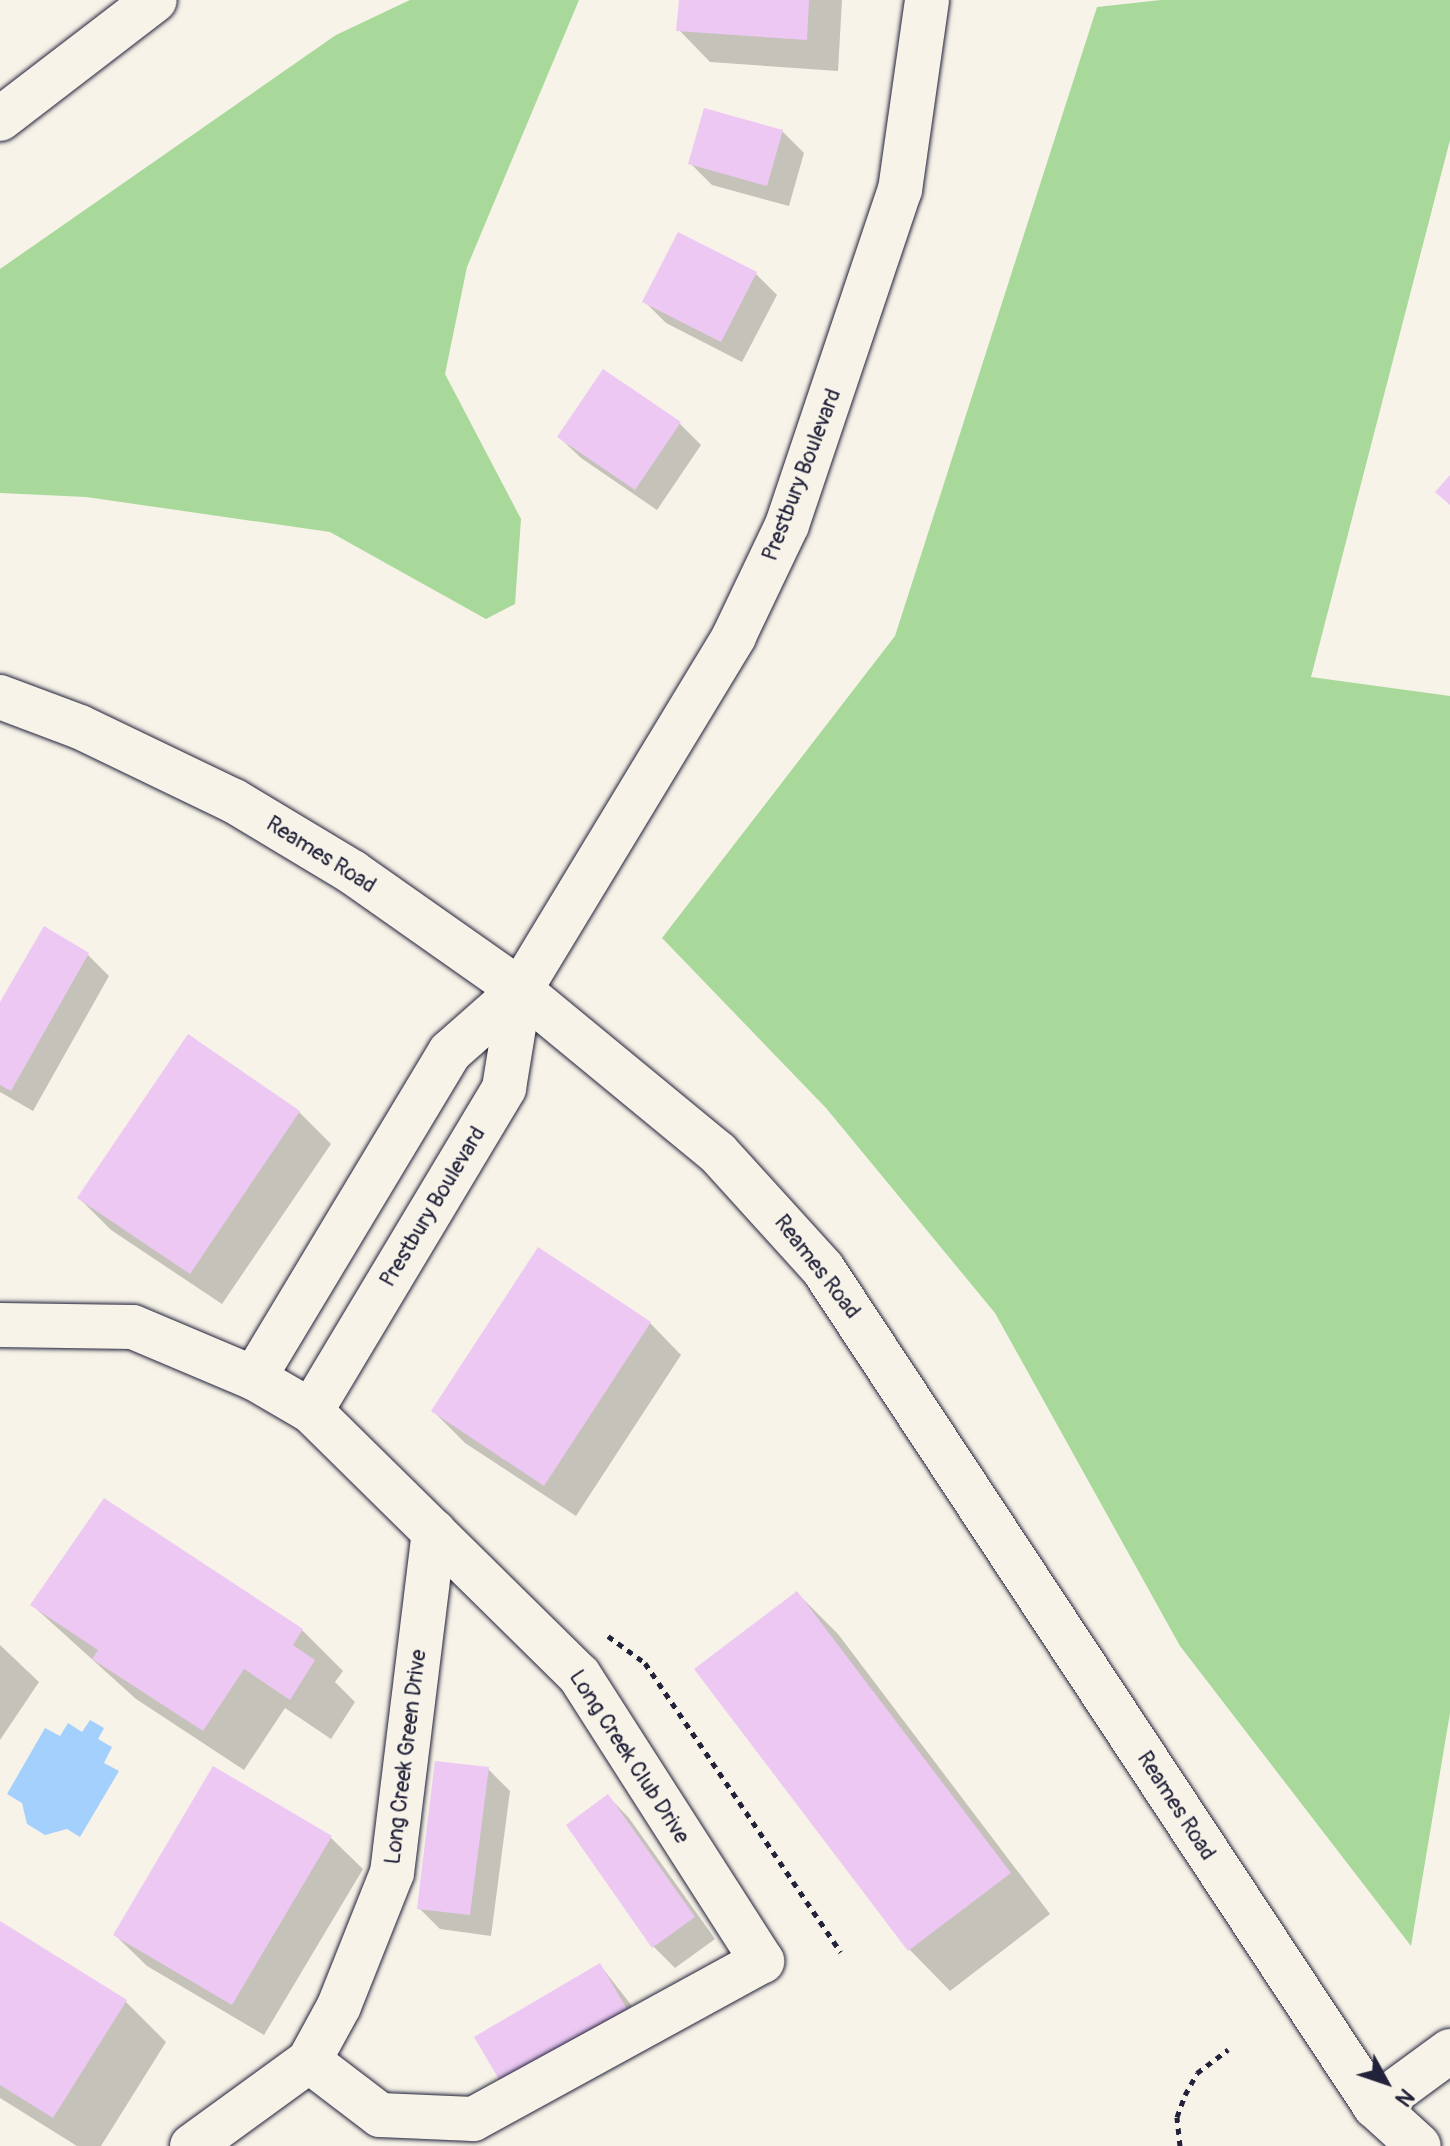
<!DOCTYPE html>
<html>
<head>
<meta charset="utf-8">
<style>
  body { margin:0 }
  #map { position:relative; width:1450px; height:2146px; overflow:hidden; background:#f7f3e8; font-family:Pangolin,sans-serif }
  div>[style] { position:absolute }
  .green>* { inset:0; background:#a8d99a }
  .water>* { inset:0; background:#a4d0fe }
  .shadow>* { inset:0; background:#0003 }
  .building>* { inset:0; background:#ecc8f3 }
  .path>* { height:5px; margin-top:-2.5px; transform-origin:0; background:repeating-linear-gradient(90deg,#22223b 0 6px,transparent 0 12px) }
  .roads { filter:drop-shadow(0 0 2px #22223b) drop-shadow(0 0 2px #22223b) }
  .minor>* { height:44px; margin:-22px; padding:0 22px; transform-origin:22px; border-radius:22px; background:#f7f3e8 }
  .secondary>* { height:44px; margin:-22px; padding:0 22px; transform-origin:22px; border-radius:22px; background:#f7f3e8 }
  span { translate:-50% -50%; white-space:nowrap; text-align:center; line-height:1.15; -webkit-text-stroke:8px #f7f3e8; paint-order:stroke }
  .street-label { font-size:22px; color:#22223b }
  .north { position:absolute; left:1346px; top:2042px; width:80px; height:80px; -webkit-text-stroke:6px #f7f3e8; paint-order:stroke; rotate:130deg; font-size:22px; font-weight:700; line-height:32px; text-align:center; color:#22223b }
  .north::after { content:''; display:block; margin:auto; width:28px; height:36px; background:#22223b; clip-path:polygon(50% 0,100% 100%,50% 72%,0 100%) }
</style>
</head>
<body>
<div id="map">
  <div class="green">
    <i style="clip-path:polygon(410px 0,579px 0,467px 267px,445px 374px,521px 519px,515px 604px,486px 619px,330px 532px,86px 497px,0 493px,0 269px,336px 35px)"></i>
    <i style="clip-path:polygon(1161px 0,1450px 0,1450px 140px,1311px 677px,1450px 696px,1450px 1713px,1411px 1946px,1180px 1646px,995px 1313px,826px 1108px,662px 938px,895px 636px,1097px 7px)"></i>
  </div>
  <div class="water">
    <i style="clip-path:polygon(90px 1720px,104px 1728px,98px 1739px,112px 1747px,104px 1763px,119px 1771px,80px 1837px,67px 1829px,45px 1835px,27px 1824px,22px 1803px,7px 1794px,45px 1728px,60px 1736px,68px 1723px,82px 1732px)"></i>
  </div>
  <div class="shadow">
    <i style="clip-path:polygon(681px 0,842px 0,838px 71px,710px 62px,679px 30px)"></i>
    <i style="clip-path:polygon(782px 131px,804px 153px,789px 206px,712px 185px,691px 164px)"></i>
    <i style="clip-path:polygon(756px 274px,777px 295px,742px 362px,666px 323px,645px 302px)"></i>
    <i style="clip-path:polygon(680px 424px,701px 445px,657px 510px,581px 458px,559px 437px)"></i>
    <i style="clip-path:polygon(87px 954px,109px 976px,33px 1111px,0 1092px,0 1006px)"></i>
    <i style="clip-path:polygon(299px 1112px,331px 1144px,222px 1304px,111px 1230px,79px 1198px)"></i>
    <i style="clip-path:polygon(650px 1323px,681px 1355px,576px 1516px,465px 1443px,433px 1411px)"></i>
    <i style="clip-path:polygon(797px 1593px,838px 1634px,1050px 1914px,950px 1991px,910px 1950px,697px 1669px)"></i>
    <i style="clip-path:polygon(32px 1605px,302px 1630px,343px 1671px,335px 1682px,355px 1702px,331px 1739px,285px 1708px,244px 1770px,136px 1699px)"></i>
    <i style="clip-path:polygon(0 1645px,39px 1682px,0 1740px)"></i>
    <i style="clip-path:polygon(214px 1768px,331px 1838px,363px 1869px,264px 2035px,147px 1966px,115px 1935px)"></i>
    <i style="clip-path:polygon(488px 1769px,510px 1791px,491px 1936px,440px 1929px,419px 1908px)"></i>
    <i style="clip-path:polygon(608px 1796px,629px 1818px,715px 1939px,675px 1968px,653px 1946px)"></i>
    <i style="clip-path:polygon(0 1923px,126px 2002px,166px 2042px,101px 2146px,77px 2146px,0 2098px)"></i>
    <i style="clip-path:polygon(600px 1965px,632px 2006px,505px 2080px,635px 2009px,648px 2033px,523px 2101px,502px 2079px,477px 2038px)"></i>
  </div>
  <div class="building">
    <i style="clip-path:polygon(679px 0,809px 0,807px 40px,676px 31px)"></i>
    <i style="clip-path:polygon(704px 108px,783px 130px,767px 186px,688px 164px)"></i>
    <i style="clip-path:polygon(678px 232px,757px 272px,721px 342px,642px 302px)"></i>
    <i style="clip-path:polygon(603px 369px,681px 422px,635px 490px,557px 437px)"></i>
    <i style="clip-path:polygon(1450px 475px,1450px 505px,1435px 492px)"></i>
    <i style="clip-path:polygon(44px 926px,89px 953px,11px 1091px,0 1085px,0 1002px)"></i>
    <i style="clip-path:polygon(188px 1034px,300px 1111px,190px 1274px,77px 1198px)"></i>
    <i style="clip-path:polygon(538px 1247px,651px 1322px,544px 1486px,431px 1411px)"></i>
    <i style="clip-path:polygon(104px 1498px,303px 1629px,293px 1645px,315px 1660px,290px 1700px,244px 1669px,203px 1731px,92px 1659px,98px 1650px,30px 1605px)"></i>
    <i style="clip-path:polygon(797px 1591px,1011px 1873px,908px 1951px,694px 1669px)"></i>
    <i style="clip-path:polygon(435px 1761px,489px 1767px,470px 1915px,417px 1909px)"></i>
    <i style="clip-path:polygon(213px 1766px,332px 1836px,232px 2005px,113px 1935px)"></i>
    <i style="clip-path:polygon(608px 1794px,695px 1917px,652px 1948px,566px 1825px)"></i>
    <i style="clip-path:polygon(0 1921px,127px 2000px,53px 2118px,0 2085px)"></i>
    <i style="clip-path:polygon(600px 1963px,628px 2011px,500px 2081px,474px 2037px)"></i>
  </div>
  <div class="path">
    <i style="left:608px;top:1636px;width:46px;rotate:36.1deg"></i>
    <i style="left:645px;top:1663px;width:349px;rotate:55.9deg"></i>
    <i style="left:1180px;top:2146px;width:29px;rotate:-96deg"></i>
    <i style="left:1177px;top:2117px;width:23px;rotate:-70deg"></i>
    <i style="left:1185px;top:2095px;width:25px;rotate:-61deg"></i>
    <i style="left:1197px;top:2073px;width:39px;rotate:-37deg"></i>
  </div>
  <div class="roads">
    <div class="minor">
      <i style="left:0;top:119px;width:195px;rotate:-37.5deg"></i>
      <i style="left:0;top:1325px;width:133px;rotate:0.9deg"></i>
      <i style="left:133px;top:1327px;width:131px;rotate:22.9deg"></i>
      <i style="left:254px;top:1378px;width:66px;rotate:30.1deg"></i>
      <i style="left:311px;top:1411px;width:376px;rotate:44.6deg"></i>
      <i style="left:579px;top:1675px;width:340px;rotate:57.4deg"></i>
      <i style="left:762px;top:1961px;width:329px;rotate:151.3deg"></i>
      <i style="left:473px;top:2119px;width:93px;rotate:-177.5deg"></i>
      <i style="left:380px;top:2115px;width:89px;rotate:-142.7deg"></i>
      <i style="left:254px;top:1378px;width:380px;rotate:-59deg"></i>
      <i style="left:450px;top:1052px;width:94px;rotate:-41.5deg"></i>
      <i style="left:520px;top:990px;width:414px;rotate:-58.8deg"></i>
      <i style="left:734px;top:636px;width:123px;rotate:-64.5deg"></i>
      <i style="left:787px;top:525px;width:354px;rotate:-71.4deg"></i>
      <i style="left:900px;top:190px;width:192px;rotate:-81.9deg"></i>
      <i style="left:311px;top:1411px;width:376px;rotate:-59.1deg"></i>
      <i style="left:504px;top:1088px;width:99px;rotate:-80.7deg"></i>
      <i style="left:1375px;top:2106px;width:93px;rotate:-36.3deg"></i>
      <i style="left:192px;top:2146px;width:145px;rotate:-36deg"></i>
      <i style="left:309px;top:2061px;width:63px;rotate:-61.4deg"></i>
      <i style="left:339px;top:2006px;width:143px;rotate:-68.3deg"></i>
      <i style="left:392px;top:1873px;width:344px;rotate:-83deg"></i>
    </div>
    <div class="secondary">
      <i style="left:0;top:697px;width:85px;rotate:20.6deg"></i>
      <i style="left:80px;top:727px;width:171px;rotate:25.7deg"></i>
      <i style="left:234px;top:801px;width:138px;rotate:31deg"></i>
      <i style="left:352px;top:872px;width:205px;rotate:35.1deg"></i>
      <i style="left:520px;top:990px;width:256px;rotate:39.5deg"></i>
      <i style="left:718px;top:1153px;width:156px;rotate:47.8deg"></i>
      <i style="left:823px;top:1269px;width:1003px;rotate:56.6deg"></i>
      <i style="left:1375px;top:2106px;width:59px;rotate:42.3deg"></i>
    </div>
  </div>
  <div class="street-label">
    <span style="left:802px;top:475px;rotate:-69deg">Prestbury Boulevard</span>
    <span style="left:321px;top:855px;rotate:32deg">Reames Road</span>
    <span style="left:433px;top:1207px;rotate:-59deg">Prestbury Boulevard</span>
    <span style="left:817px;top:1267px;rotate:52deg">Reames Road</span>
    <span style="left:406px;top:1757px;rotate:-83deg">Long Creek Green Drive</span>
    <span style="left:629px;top:1757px;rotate:57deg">Long Creek Club Drive</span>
    <span style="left:1176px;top:1806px;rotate:57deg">Reames Road</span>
  </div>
  <div class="north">N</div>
</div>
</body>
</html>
